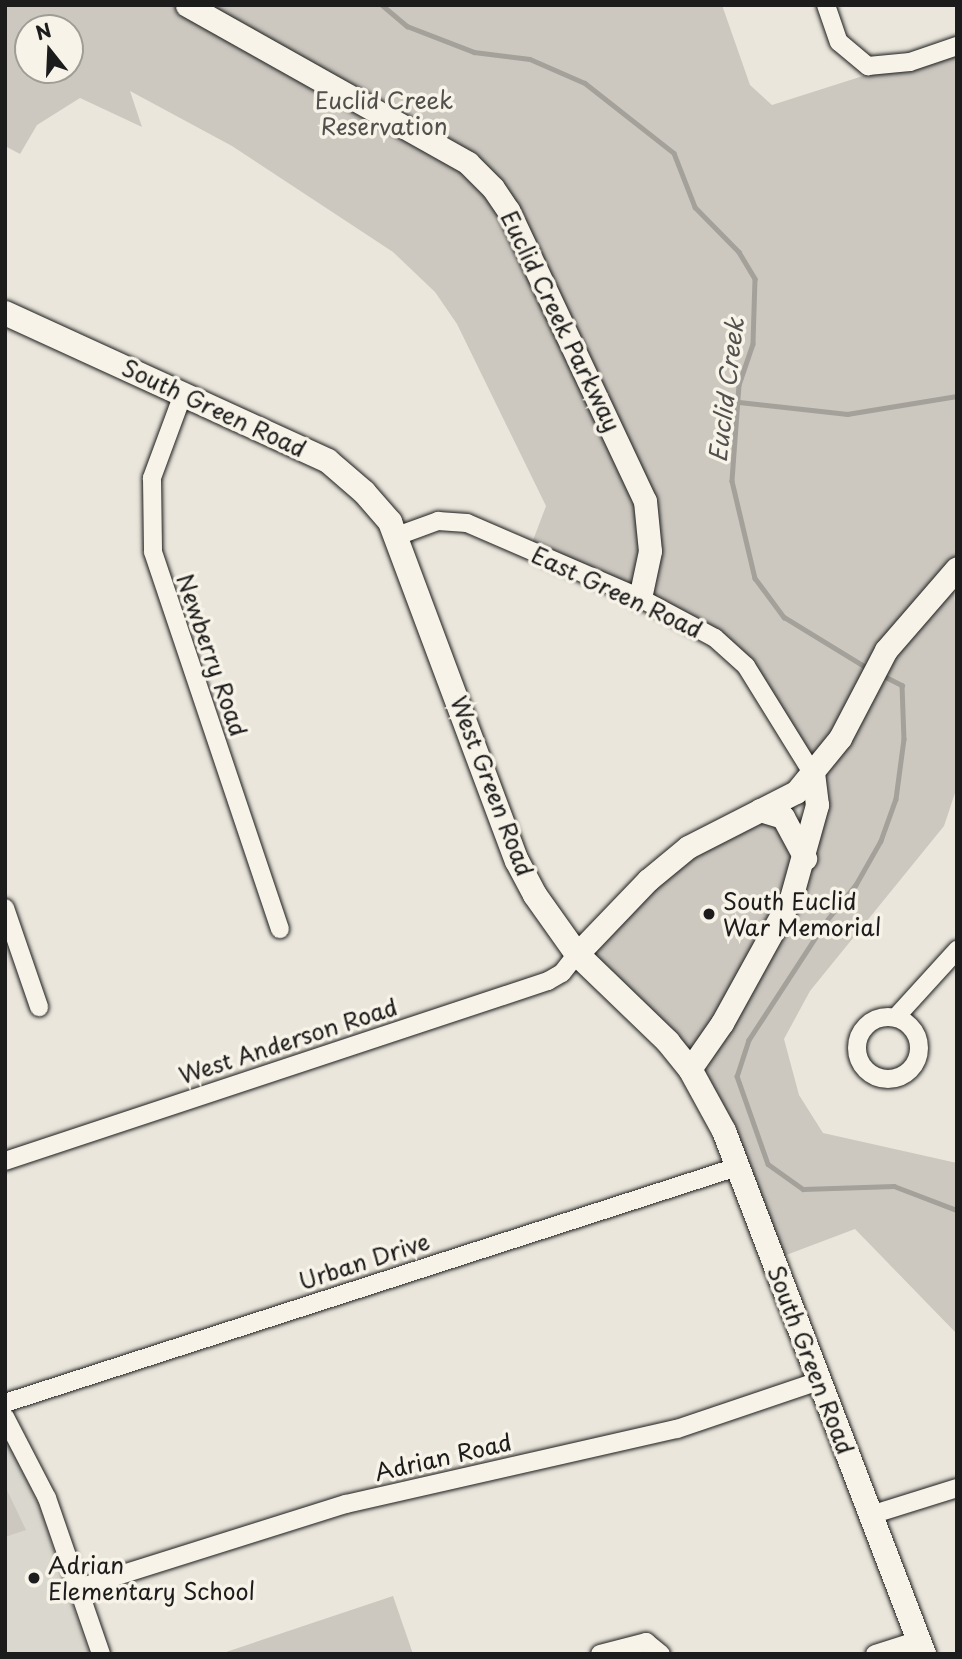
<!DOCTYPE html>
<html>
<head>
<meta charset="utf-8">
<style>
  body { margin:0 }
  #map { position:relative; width:962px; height:1659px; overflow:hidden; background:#eae6dc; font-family:"Playpen Sans",sans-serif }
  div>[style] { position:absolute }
  .built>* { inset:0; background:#dad7ce }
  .green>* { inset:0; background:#ccc8c0 }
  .stream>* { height:4.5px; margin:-2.25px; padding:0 2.25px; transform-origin:2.25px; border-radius:2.25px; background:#a3a19a }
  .roads { filter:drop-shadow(0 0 2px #1c1c1c) drop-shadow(0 0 2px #1c1c1c) }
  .minor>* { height:18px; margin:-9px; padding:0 9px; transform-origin:9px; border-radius:9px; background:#f7f3e8 }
  .minor>.ring { margin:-9px; padding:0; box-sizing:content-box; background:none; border:18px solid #f7f3e8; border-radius:50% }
  .tertiary>* { height:23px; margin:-11.5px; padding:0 11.5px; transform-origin:11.5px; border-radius:11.5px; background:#f7f3e8 }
  .secondary>* { height:24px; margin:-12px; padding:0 12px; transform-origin:12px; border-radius:12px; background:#f7f3e8 }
  .dots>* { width:19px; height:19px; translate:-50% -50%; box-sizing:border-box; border:4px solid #f7f3e8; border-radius:50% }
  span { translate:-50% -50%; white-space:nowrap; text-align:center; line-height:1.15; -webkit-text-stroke:7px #f7f3e8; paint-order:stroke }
  .park-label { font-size:23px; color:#51504d }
  .street-label { font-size:23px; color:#1c1c1c }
  .poi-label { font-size:23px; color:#1c1c1c }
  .left { translate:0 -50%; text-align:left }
  .water-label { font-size:24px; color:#52514e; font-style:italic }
  .frame { position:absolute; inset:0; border:7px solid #1c1c1c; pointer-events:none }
  .north { position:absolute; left:14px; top:14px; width:70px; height:70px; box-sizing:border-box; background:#f7f3e8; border:2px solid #9f9d96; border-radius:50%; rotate:342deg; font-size:19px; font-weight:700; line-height:28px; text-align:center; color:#1c1c1c }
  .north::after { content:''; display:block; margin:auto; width:24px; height:32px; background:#1c1c1c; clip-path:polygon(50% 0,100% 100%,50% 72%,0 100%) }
</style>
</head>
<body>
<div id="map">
  <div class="built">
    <i style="clip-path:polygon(5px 1437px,38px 1502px,89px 1654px,5px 1654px)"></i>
  </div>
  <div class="green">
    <i style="clip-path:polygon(evenodd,5px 5px,722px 5px,750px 85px,772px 105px,957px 46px,957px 568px,952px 573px,957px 623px,957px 787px,944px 826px,810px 991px,784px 1039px,799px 1095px,823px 1133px,957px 1163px,957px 1334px,855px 1229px,773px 1260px,707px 1098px,577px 954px,614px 914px,751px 814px,796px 833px,817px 805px,771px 704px,715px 638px,708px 623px,532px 543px,546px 506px,457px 324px,435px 292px,393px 252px,232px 146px,130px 91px,142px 127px,80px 98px,37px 125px,20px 154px,5px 146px,5px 5px,28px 28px,70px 28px,70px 70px,28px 70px,28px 28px)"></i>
    <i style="clip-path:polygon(5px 1486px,26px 1530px,5px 1537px)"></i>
    <i style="clip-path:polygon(393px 1596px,413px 1654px,220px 1654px)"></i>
  </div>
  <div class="stream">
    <i style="left:382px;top:5px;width:33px;rotate:40deg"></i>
    <i style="left:407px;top:26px;width:72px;rotate:21.2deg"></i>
    <i style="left:474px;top:52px;width:56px;rotate:7.1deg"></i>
    <i style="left:530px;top:59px;width:60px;rotate:23.6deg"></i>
    <i style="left:585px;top:83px;width:113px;rotate:38.2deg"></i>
    <i style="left:674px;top:153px;width:58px;rotate:68.7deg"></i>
    <i style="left:695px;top:207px;width:63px;rotate:45.6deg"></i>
    <i style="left:739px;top:252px;width:31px;rotate:59deg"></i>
    <i style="left:755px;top:279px;width:65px;rotate:91.8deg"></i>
    <i style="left:753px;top:344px;width:43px;rotate:108.9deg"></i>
    <i style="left:739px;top:385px;width:96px;rotate:94.2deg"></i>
    <i style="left:732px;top:481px;width:100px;rotate:76.7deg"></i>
    <i style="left:755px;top:578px;width:49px;rotate:53.4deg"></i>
    <i style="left:784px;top:617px;width:100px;rotate:31.5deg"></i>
    <i style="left:739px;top:402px;width:109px;rotate:6.3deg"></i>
    <i style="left:847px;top:414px;width:111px;rotate:-9.3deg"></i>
    <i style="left:880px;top:674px;width:25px;rotate:27deg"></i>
    <i style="left:902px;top:685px;width:54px;rotate:87.9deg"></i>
    <i style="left:904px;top:739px;width:61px;rotate:97.6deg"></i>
    <i style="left:896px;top:799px;width:45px;rotate:109.7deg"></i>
    <i style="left:881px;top:841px;width:51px;rotate:119.6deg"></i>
    <i style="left:856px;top:885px;width:48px;rotate:129deg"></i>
    <i style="left:826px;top:922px;width:141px;rotate:123.1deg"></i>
    <i style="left:749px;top:1040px;width:38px;rotate:108deg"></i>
    <i style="left:737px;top:1076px;width:93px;rotate:70.6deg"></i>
    <i style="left:768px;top:1164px;width:43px;rotate:35.5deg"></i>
    <i style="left:803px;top:1189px;width:91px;rotate:-1.9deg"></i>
    <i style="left:894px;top:1186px;width:67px;rotate:20.9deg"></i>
  </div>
  <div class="roads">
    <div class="minor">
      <i style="left:826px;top:5px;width:39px;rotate:71deg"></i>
      <i style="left:839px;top:42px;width:38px;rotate:40deg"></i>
      <i style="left:868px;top:66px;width:42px;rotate:-5.4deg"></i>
      <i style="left:910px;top:62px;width:50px;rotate:-18.8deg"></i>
      <i style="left:183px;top:394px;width:90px;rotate:110.3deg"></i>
      <i style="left:152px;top:478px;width:74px;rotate:89.2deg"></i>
      <i style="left:153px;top:552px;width:398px;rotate:71.4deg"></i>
      <i style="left:397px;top:536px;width:44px;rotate:-20.1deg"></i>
      <i style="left:438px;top:521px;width:29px;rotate:4deg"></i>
      <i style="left:467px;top:523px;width:189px;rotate:23.4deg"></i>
      <i style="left:640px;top:598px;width:85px;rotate:28.1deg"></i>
      <i style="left:715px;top:638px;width:42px;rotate:42.1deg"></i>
      <i style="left:746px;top:666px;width:127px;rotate:58.2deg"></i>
      <i style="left:5px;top:908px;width:105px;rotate:71deg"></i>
      <i class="ring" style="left:857px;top:1017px;width:44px;height:44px"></i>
      <i style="left:896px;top:1017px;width:91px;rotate:-47.7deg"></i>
      <i style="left:5px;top:1161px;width:572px;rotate:-18.34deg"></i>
      <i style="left:548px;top:981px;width:16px;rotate:-30deg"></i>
      <i style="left:562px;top:973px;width:24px;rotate:-52deg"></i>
      <i style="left:5px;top:1403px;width:769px;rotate:-17.87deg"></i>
      <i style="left:5px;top:1417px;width:91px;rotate:62.6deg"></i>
      <i style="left:47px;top:1498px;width:165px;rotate:70.9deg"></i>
      <i style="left:871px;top:1515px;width:90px;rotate:-17.4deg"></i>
      <i style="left:79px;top:1588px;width:280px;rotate:-17.5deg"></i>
      <i style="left:346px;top:1504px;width:339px;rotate:-12.8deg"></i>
      <i style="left:677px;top:1429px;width:150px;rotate:-18.7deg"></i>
      <i style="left:600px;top:1654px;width:48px;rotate:-14.6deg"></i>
      <i style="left:646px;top:1642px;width:19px;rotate:39deg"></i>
      <i style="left:875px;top:1654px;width:46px;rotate:-17.7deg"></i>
    </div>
    <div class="tertiary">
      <i style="left:187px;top:5px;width:322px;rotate:29.3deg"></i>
      <i style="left:468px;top:163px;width:35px;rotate:45deg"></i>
      <i style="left:493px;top:188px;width:27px;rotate:56deg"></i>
      <i style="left:508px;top:210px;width:322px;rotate:64.8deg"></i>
      <i style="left:645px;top:501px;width:50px;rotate:84.3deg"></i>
      <i style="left:650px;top:551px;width:48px;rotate:102deg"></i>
      <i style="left:760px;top:810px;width:24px;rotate:17deg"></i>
      <i style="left:783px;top:817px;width:47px;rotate:61.8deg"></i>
      <i style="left:577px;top:954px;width:103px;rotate:-46.2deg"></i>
      <i style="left:648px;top:880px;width:52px;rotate:-39.5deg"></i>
      <i style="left:688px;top:847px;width:121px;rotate:-27deg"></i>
      <i style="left:796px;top:792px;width:70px;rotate:-50.8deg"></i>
      <i style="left:840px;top:738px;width:99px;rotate:-62.4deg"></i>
      <i style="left:886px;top:650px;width:108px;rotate:-49.1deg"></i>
      <i style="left:690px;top:1069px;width:56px;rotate:-55.2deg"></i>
      <i style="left:722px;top:1023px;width:143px;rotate:-61.1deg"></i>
      <i style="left:791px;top:898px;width:97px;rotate:-74.4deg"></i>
      <i style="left:817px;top:805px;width:31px;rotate:-97deg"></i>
    </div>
    <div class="secondary">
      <i style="left:5px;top:313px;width:355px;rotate:24.6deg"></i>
      <i style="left:328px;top:461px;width:48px;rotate:40.7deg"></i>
      <i style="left:364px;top:492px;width:40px;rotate:49deg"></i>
      <i style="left:390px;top:522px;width:362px;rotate:69.5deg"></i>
      <i style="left:517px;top:861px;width:38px;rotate:62deg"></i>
      <i style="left:535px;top:895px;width:72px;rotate:54.6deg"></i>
      <i style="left:577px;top:954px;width:127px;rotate:44deg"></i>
      <i style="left:668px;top:1042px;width:35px;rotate:51deg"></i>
      <i style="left:690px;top:1069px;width:71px;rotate:61.3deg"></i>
      <i style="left:724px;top:1131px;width:560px;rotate:69.07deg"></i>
    </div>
  </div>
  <div class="dots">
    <i style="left:709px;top:914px;background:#1c1c1c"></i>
    <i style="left:34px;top:1578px;background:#1c1c1c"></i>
  </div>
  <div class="park-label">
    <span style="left:384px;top:113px">Euclid Creek<br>Reservation</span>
  </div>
  <div class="street-label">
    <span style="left:561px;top:321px;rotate:64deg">Euclid Creek Parkway</span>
    <span style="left:214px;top:408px;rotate:25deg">South Green Road</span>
    <span style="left:617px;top:592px;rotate:25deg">East Green Road</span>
    <span style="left:212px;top:655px;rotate:71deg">Newberry Road</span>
    <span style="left:492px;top:786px;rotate:69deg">West Green Road</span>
    <span style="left:288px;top:1041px;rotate:-18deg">West Anderson Road</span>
    <span style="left:364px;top:1261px;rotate:-18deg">Urban Drive</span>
    <span style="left:811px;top:1360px;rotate:69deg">South Green Road</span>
    <span style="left:443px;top:1457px;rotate:-13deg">Adrian Road</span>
  </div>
  <div class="poi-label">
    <span class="left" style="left:723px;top:914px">South Euclid<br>War Memorial</span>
    <span class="left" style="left:48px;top:1578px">Adrian<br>Elementary School</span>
  </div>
  <div class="water-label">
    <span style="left:726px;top:390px;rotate:-83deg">Euclid Creek</span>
  </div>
  <div class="frame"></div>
  <div class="north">N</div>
</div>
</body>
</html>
